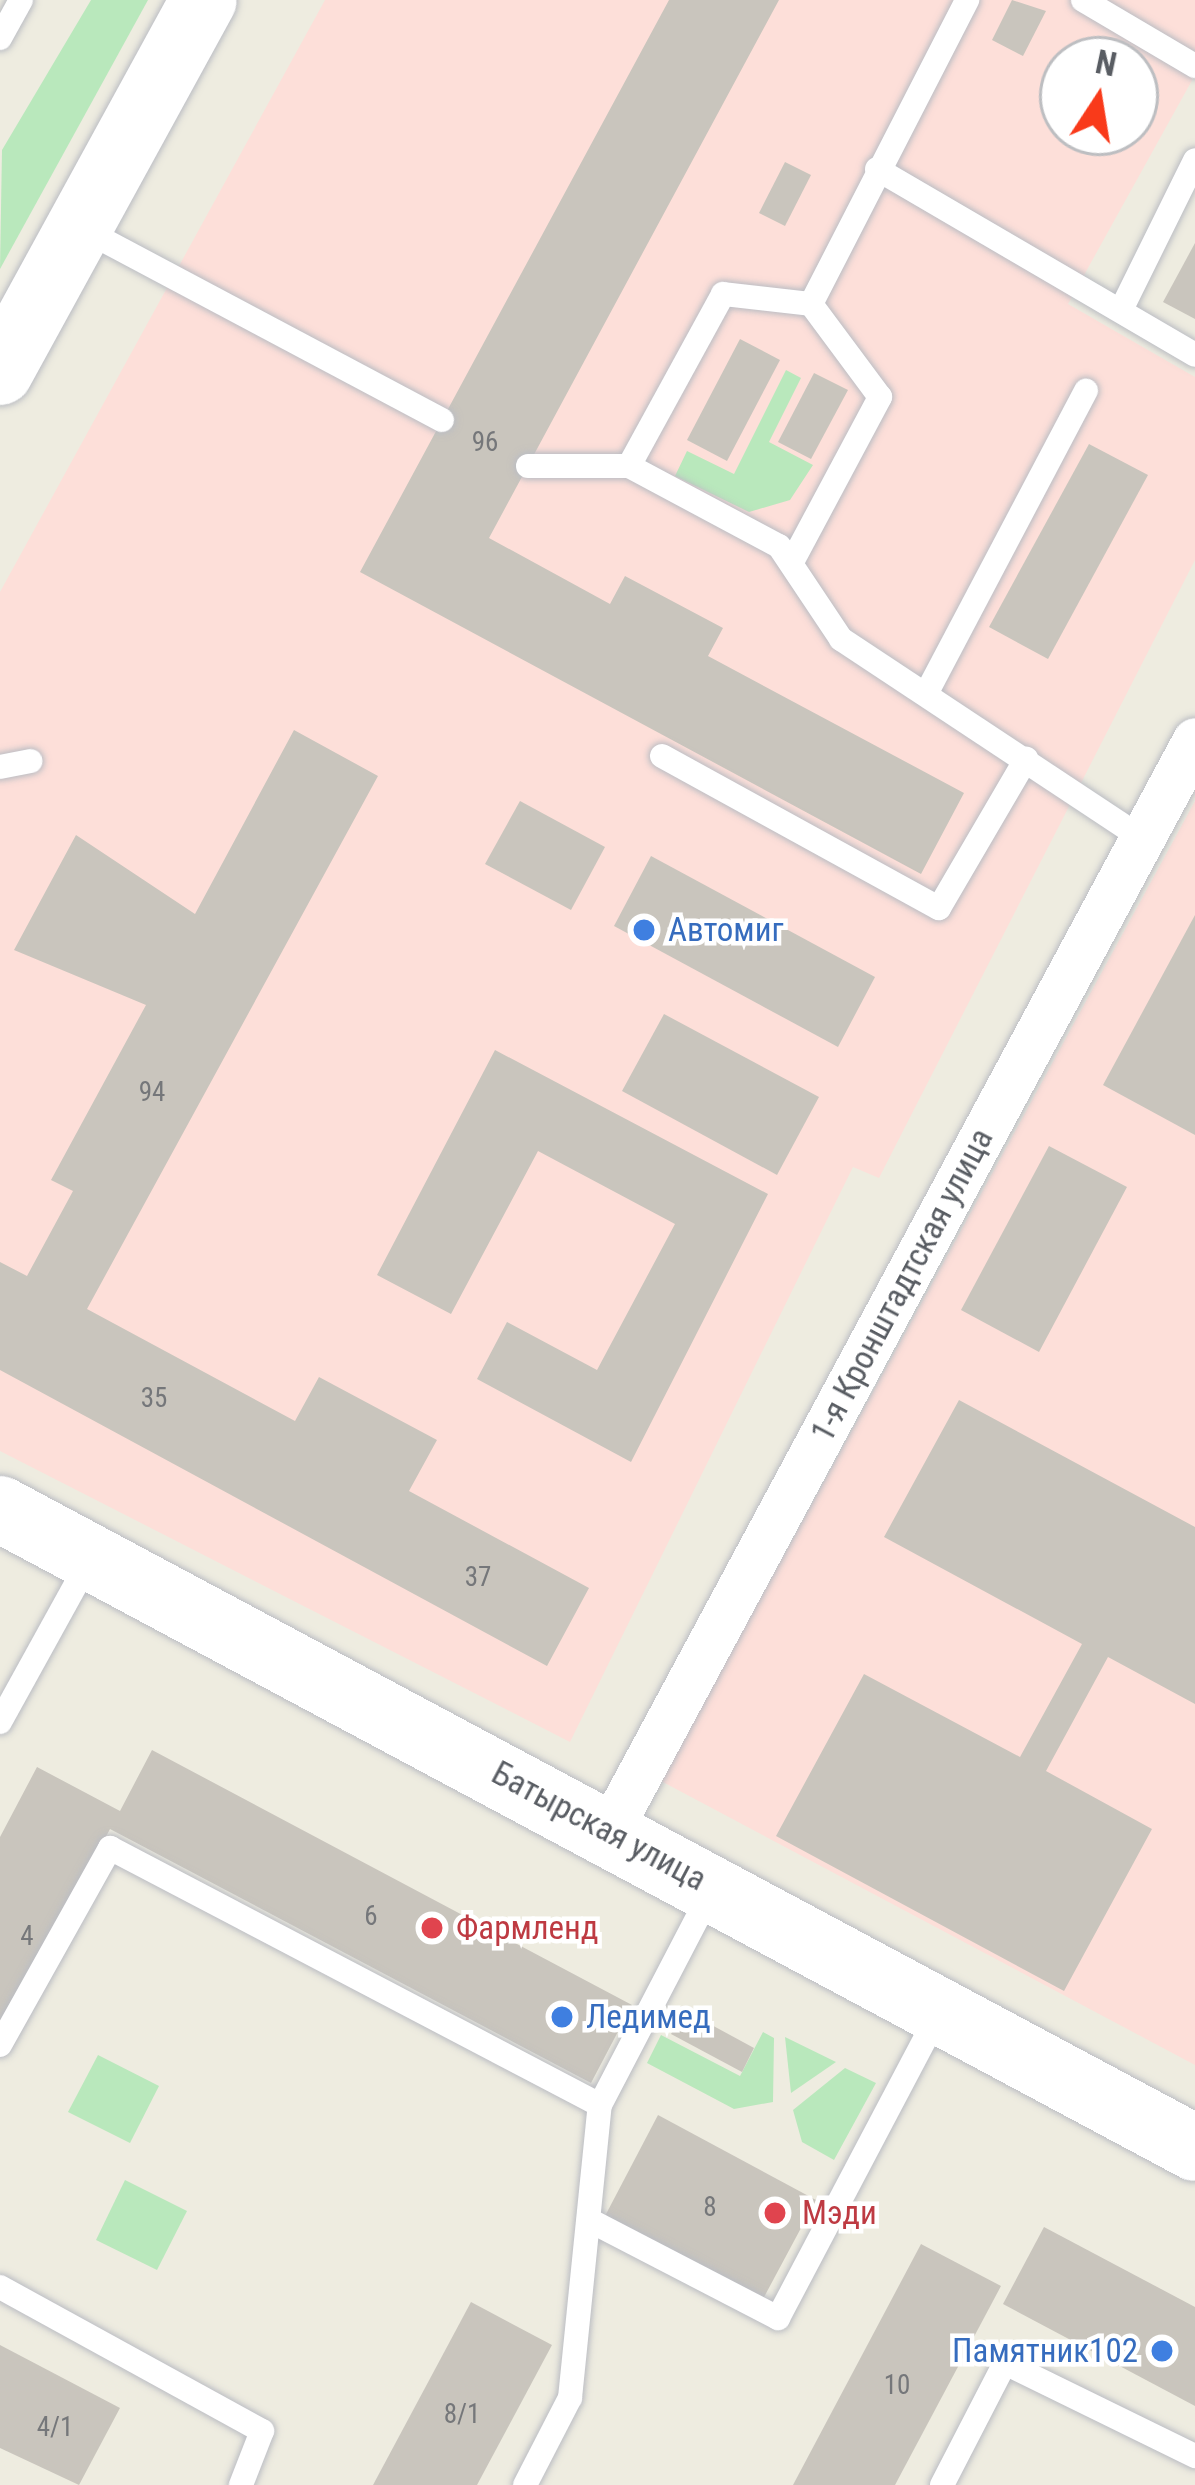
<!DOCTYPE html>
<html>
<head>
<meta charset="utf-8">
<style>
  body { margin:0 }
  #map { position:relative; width:1195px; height:2485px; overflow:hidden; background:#eeece0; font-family:"Roboto Condensed",sans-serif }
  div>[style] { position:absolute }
  .medical>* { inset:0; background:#fddfd9 }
  .green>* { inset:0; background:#b9e8bc }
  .building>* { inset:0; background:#c9c5bd }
  .roads { filter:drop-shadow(0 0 3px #bbbdc3) drop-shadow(0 0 3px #bbbdc3) }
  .lane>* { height:24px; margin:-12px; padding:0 12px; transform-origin:12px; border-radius:12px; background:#fff }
  .street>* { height:45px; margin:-22.5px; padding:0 22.5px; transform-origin:22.5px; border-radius:22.5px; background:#fff }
  .secondary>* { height:66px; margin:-33px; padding:0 33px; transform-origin:33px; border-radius:33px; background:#fff }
  .dots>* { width:33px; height:33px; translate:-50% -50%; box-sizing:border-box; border:6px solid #fff; border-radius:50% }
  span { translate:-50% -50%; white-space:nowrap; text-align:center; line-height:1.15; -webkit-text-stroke:9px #fff; paint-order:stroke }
  .number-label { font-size:27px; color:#75777a }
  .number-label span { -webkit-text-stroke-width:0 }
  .shop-label { font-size:33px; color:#366cbe }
  .left { translate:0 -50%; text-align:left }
  .right { translate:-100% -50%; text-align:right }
  .street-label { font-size:33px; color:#595d63 }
  .health-label { font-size:33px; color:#be3a42 }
  .north { position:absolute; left:1039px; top:36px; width:120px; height:120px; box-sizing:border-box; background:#fff; border:3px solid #bdbec1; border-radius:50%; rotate:12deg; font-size:33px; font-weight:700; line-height:48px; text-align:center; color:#595d63 }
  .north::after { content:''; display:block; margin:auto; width:42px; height:54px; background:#f93a1a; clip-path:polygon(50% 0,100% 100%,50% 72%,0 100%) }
</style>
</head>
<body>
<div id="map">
  <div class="medical">
    <i style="clip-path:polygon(evenodd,325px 0,1195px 0,1195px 75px,1068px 304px,1195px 377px,1195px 560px,879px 1178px,853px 1167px,570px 1742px,0 1451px,0 592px,325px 0,1063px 60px,1135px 60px,1135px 132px,1063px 132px,1063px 60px)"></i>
    <i style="clip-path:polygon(1195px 801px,1195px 2065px,661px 1781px)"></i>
  </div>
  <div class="green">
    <i style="clip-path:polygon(91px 0,148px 0,0 269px,2px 150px)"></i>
    <i style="clip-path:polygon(786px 370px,801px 378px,769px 442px,813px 465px,790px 500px,749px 512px,675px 476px,687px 451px,734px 474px)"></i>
    <i style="clip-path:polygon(763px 2032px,774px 2038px,773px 2102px,734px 2109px,647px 2063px,661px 2035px,740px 2076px)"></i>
    <i style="clip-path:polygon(785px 2037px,836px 2062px,791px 2093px)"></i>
    <i style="clip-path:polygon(98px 2055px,159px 2086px,130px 2143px,68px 2112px)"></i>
    <i style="clip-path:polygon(845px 2068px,876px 2083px,834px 2160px,802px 2142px,793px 2110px)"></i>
    <i style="clip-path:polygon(125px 2180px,187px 2211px,157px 2270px,96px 2240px)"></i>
  </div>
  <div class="building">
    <i style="clip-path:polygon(669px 0,779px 0,489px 538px,610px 604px,625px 576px,723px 628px,708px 656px,964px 793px,921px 874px,360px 572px)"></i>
    <i style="clip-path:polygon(1012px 0,1046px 11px,1023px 56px,992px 40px)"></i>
    <i style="clip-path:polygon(785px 162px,811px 175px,785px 226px,759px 213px)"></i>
    <i style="clip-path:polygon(1195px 243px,1195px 319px,1163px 302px)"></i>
    <i style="clip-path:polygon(740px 339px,780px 360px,727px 461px,687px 440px)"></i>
    <i style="clip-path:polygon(814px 373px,848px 390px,811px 459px,778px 442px)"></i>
    <i style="clip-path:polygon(1089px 444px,1148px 475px,1048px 659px,989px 627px)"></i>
    <i style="clip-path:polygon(294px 730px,378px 776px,87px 1309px,295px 1421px,319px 1377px,437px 1440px,409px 1491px,589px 1588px,547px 1666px,0 1370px,0 1262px,27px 1276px,73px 1191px,51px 1180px,146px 1005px,14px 950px,76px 835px,195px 914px)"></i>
    <i style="clip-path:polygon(520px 801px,605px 847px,571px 910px,485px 864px)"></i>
    <i style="clip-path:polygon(651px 856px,875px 977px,838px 1047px,614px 926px)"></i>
    <i style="clip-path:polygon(1195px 915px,1195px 1135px,1103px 1085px)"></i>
    <i style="clip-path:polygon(664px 1014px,819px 1097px,777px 1175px,622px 1091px)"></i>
    <i style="clip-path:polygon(495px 1050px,768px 1194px,631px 1462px,477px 1379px,507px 1322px,597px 1370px,675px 1224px,538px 1151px,451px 1314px,377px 1275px)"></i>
    <i style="clip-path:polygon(1049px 1146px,1127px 1187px,1039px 1352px,961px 1310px)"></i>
    <i style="clip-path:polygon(959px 1400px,1195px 1527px,1195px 1704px,1108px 1657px,1046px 1771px,1152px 1829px,1064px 1991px,776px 1836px,864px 1674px,1020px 1757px,1082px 1644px,884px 1537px)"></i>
    <i style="clip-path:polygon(152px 1750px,632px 2005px,591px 2083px,110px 1829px,0 2036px,0 1837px,37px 1767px,120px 1811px)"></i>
    <i style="clip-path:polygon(684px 2010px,754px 2048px,742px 2072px,671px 2034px)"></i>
    <i style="clip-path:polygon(658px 2115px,816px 2200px,763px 2299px,605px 2216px)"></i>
    <i style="clip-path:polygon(1044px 2227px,1195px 2307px,1195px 2406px,1003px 2304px)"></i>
    <i style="clip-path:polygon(921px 2244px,1001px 2286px,895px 2485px,793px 2485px)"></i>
    <i style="clip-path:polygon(471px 2302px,552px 2345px,477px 2485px,373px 2485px)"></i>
    <i style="clip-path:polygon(0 2345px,120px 2408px,79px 2485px,0 2448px)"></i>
  </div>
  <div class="roads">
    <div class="lane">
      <i style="left:1083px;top:0;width:130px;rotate:30.5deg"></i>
      <i style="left:0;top:38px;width:43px;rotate:-61.1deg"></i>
      <i style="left:877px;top:169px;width:368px;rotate:30.3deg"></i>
      <i style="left:79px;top:227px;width:411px;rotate:28deg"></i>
      <i style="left:1121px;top:310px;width:167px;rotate:-63.7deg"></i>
      <i style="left:528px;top:466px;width:101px"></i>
      <i style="left:629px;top:466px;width:170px;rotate:28.1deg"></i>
      <i style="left:779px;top:546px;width:112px;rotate:56.3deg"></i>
      <i style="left:841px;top:639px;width:361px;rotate:33.5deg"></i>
      <i style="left:629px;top:466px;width:196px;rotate:-61.3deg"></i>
      <i style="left:723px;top:294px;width:89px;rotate:6.5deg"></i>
      <i style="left:811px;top:304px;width:342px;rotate:-62.8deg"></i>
      <i style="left:793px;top:560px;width:185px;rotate:-61.9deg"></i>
      <i style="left:880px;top:397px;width:116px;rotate:-126.6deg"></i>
      <i style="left:926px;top:694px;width:343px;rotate:-62.2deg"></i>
      <i style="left:662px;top:756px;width:316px;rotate:28.8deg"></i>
      <i style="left:939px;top:908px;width:173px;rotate:-59.7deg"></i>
      <i style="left:0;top:767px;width:31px;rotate:-11deg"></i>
      <i style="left:0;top:1722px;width:184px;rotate:-61.1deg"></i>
      <i style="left:0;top:2045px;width:226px;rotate:-60.8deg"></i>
      <i style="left:110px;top:1848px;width:553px;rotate:27.68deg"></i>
      <i style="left:600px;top:2105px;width:238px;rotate:-62.5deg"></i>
      <i style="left:589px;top:2220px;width:213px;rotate:27.4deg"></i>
      <i style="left:778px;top:2318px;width:345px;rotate:-62.2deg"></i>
      <i style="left:0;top:2287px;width:299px;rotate:28.8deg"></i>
      <i style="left:262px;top:2431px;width:58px;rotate:111.3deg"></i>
      <i style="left:525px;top:2485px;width:98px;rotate:-62.7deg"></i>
      <i style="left:570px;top:2398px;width:295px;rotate:-84.2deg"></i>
      <i style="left:942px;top:2485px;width:137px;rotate:-62.7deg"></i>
      <i style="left:1005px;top:2363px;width:212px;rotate:26.1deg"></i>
    </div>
    <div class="street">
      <i style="left:609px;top:1831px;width:1238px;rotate:-61.76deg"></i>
    </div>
    <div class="secondary">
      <i style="left:0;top:372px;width:424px;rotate:-61.3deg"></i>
      <i style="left:0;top:1509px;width:1355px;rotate:28.13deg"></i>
    </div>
  </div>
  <div class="dots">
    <i style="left:644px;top:930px;background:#3f7fe0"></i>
    <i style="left:432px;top:1928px;background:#e0444e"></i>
    <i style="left:562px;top:2017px;background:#3f7fe0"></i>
    <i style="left:775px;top:2213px;background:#e0444e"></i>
    <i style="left:1162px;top:2351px;background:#3f7fe0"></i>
  </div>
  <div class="number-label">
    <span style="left:485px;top:443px">96</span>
    <span style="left:152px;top:1093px">94</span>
    <span style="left:154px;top:1399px">35</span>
    <span style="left:478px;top:1578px">37</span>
    <span style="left:371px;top:1917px">6</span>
    <span style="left:27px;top:1937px">4</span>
    <span style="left:710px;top:2208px">8</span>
    <span style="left:897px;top:2386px">10</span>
    <span style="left:462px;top:2415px">8/1</span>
    <span style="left:55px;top:2428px">4/1</span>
  </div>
  <div class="shop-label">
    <span class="left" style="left:668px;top:930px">Автомиг</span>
    <span class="left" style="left:586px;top:2017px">Ледимед</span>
    <span class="right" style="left:1138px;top:2351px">Памятник102</span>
  </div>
  <div class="street-label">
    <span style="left:902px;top:1285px;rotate:-62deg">1-я Кронштадтская улица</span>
    <span style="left:599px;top:1826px;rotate:28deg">Батырская улица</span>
  </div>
  <div class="health-label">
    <span class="left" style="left:456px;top:1928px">Фармленд</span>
    <span class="left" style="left:802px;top:2213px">Мэди</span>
  </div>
  <div class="north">N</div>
</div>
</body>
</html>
